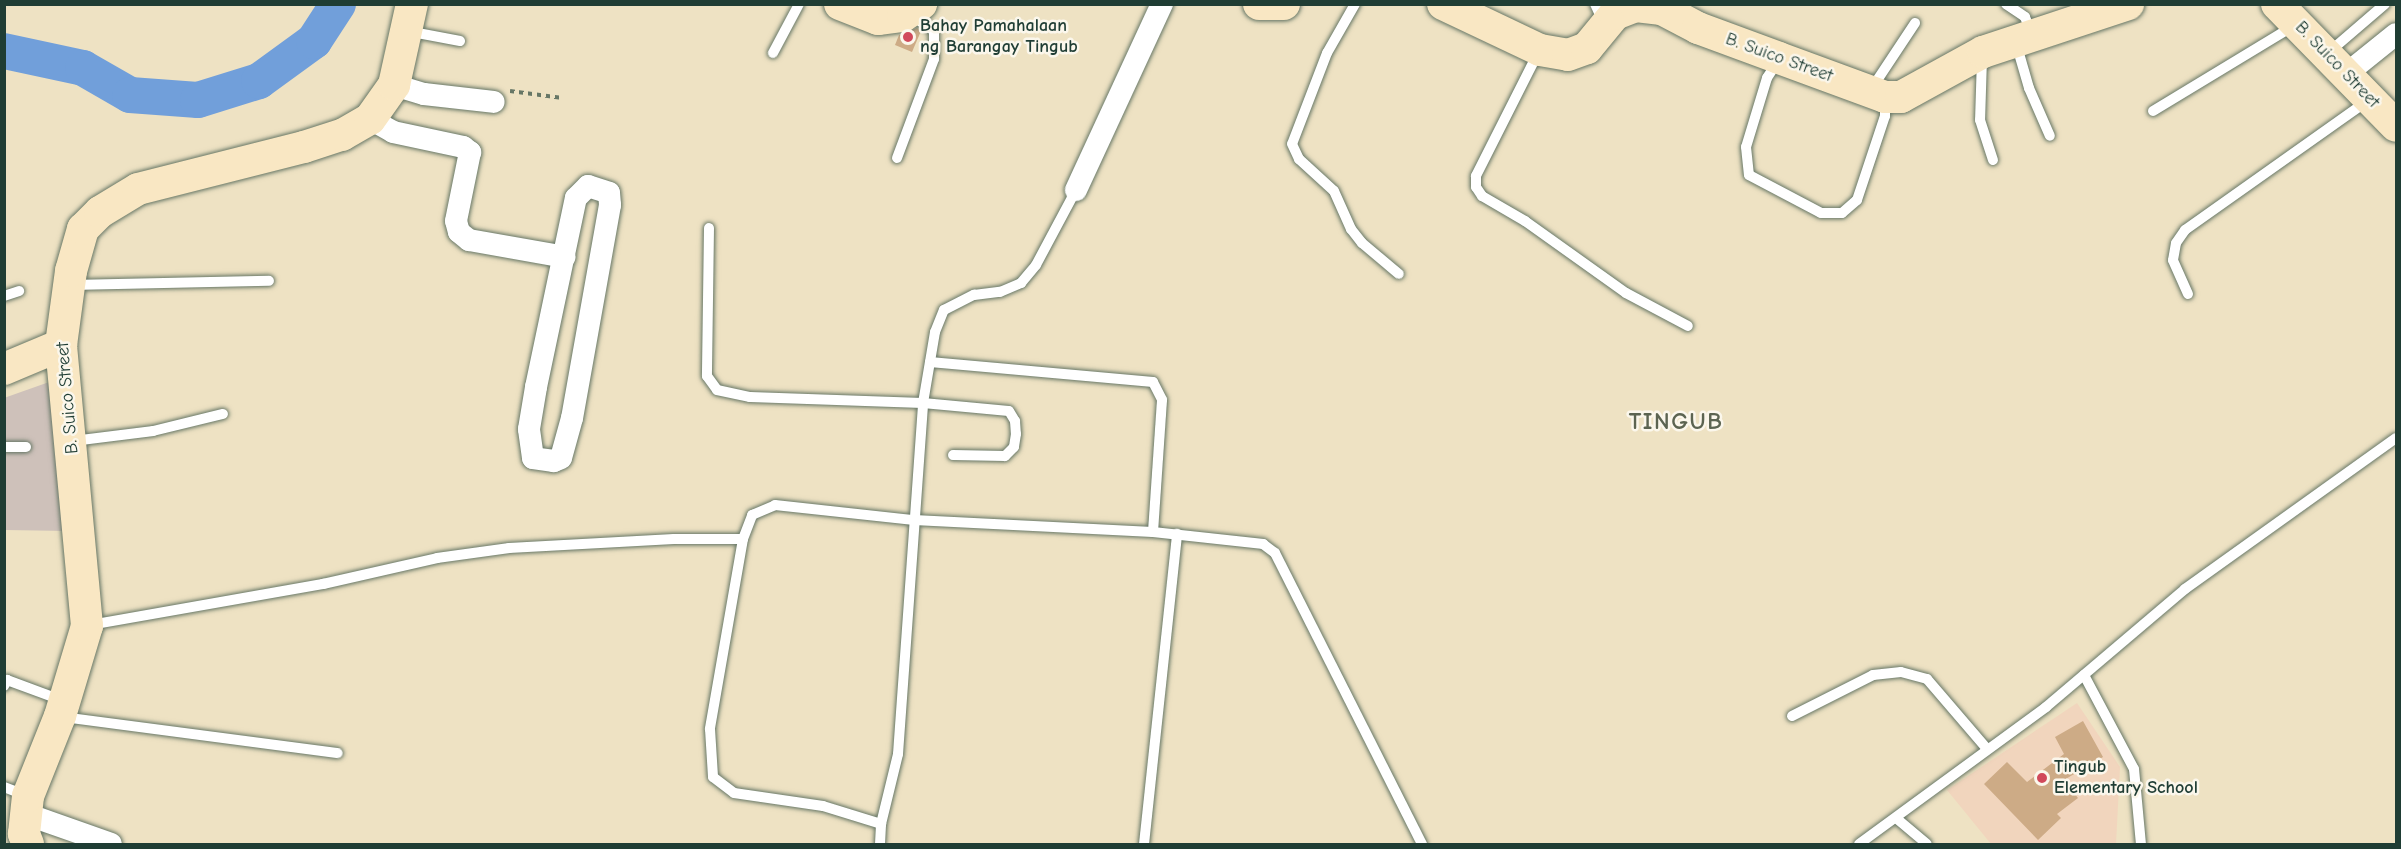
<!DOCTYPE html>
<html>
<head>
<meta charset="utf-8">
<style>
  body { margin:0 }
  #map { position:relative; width:2401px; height:849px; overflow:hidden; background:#eee2c3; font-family:"Comic Neue",sans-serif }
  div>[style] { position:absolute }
  .built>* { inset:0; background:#f1d5bd }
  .industrial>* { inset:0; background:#cec1ba }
  .river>* { height:36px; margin:-18px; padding:0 18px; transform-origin:18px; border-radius:18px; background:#719fda }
  .building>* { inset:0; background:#cdab86 }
  .path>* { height:4px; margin-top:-2px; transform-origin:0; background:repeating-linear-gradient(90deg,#677766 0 4.5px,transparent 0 9px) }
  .roads { filter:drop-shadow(0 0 2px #677766) drop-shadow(0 0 2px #677766) }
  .lane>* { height:10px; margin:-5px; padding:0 5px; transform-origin:5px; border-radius:5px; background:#fff }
  .street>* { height:22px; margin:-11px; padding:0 11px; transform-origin:11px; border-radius:11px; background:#fff }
  .secondary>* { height:32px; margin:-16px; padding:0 16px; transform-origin:16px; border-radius:16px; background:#f9e7c3 }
  .dots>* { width:16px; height:16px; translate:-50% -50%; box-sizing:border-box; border:3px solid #fbf7ec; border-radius:50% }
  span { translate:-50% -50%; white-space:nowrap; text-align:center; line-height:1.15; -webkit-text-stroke:5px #fbf7ec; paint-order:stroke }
  .poi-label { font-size:18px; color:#1f3d34; font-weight:700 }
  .left { translate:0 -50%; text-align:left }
  .street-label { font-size:18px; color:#1f3d34 }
  .district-label { font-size:24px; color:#5c6451; font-weight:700; letter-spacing:1.5px }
  .frame { position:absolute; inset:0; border:6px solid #1f3d34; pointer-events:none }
</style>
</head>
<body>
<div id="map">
  <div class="built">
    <i style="clip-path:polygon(2077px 703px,2120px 767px,2116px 844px,1991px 844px,1947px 790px)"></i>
  </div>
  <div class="industrial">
    <i style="clip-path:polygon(52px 381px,68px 531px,5px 530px,4px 398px)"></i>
  </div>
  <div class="river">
    <i style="left:4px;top:51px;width:81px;rotate:12.1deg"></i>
    <i style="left:83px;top:68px;width:54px;rotate:29.9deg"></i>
    <i style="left:130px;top:95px;width:68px;rotate:4.2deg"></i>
    <i style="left:198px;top:100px;width:64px;rotate:-17.3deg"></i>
    <i style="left:259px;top:81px;width:68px;rotate:-36deg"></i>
    <i style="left:314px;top:41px;width:44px;rotate:-57deg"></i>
  </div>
  <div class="building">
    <i style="clip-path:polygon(917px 28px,921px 31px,912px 52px,895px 45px,899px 35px)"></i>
    <i style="clip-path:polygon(2083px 721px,2103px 757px,2064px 780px,2078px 798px,2057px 814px,2061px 818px,2038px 840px,1984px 784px,2007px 762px,2027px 782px,2064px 754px,2055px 737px)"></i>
  </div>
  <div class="path">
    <i style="left:510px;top:91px;width:53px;rotate:7.5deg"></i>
  </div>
  <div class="roads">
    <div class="lane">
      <i style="left:1355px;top:4px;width:56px;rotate:119.7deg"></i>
      <i style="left:1327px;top:53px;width:97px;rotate:111deg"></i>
      <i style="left:1292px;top:144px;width:17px;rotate:65deg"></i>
      <i style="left:1299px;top:159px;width:47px;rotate:42.4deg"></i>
      <i style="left:1334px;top:191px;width:42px;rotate:65.9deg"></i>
      <i style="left:1351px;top:229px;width:18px;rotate:52deg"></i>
      <i style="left:1362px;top:243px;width:48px;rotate:40deg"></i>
      <i style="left:1595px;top:4px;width:21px;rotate:65deg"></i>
      <i style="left:2006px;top:4px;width:23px;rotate:34deg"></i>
      <i style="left:2025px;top:17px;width:17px;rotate:69deg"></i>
      <i style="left:407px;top:31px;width:54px;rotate:10.7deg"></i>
      <i style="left:2016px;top:43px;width:47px;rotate:73.9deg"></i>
      <i style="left:2029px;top:88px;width:52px;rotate:66.4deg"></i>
      <i style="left:773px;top:53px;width:55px;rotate:-62deg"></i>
      <i style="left:1538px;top:53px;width:138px;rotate:116.8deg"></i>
      <i style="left:1476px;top:176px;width:11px;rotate:90deg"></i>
      <i style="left:1476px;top:187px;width:11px;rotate:56deg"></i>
      <i style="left:1482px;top:196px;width:50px;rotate:30.2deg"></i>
      <i style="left:1525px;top:221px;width:124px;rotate:35.5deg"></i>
      <i style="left:1626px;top:293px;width:70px;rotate:28deg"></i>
      <i style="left:2328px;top:53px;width:75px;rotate:-40.7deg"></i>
      <i style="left:1982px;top:58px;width:62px;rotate:91.8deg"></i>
      <i style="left:1980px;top:120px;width:42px;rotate:72deg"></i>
      <i style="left:1778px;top:61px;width:20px;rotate:123deg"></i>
      <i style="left:1767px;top:78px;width:72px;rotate:106.9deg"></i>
      <i style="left:1746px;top:147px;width:28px;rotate:84deg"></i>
      <i style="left:1749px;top:175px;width:81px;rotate:27.8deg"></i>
      <i style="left:1821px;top:213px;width:21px"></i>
      <i style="left:1842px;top:213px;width:20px;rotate:-41deg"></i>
      <i style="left:1857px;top:200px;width:89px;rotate:-71.6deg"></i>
      <i style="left:1885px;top:116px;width:17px;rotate:-90deg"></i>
      <i style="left:1872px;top:88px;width:78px;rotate:-56.5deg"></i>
      <i style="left:2153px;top:111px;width:166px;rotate:-31.2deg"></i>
      <i style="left:897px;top:158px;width:106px;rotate:-69.5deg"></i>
      <i style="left:934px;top:59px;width:28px;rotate:-90deg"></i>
      <i style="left:934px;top:31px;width:28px;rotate:-145deg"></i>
      <i style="left:709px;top:228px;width:148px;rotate:90.8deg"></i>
      <i style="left:707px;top:376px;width:17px;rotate:54deg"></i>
      <i style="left:717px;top:390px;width:34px;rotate:12deg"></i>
      <i style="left:750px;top:397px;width:173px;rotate:2deg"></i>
      <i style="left:923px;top:403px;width:86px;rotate:5.3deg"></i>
      <i style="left:1009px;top:411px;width:12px;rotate:59deg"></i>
      <i style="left:1015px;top:421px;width:13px;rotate:86deg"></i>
      <i style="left:1016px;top:434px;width:13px;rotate:99deg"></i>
      <i style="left:1014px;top:447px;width:13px;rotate:135deg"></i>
      <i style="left:1005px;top:456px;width:52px;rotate:-178.9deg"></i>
      <i style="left:71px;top:285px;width:198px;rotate:-1.2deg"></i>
      <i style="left:2188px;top:294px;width:37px;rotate:-114deg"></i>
      <i style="left:2173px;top:260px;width:17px;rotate:-80deg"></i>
      <i style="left:2176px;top:243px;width:16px;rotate:-55deg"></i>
      <i style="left:2185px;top:230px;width:223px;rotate:-35.3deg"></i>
      <i style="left:4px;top:296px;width:16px;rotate:-18deg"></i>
      <i style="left:930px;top:362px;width:224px;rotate:5.1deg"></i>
      <i style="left:1153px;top:382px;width:20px;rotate:63deg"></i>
      <i style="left:1162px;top:400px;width:132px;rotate:93.9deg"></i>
      <i style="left:73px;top:441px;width:81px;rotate:-7.1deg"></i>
      <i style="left:153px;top:431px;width:72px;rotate:-13.7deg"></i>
      <i style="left:4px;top:447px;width:22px"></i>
      <i style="left:743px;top:539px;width:26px;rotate:-69deg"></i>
      <i style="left:752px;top:515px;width:25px;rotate:-23deg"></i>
      <i style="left:775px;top:505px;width:140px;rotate:6.2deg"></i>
      <i style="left:914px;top:520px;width:239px;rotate:2.9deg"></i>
      <i style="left:1153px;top:532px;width:111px;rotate:6.2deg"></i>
      <i style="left:1263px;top:544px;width:15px;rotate:37deg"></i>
      <i style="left:1275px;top:553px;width:326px;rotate:63.2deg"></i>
      <i style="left:90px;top:625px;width:237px;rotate:-10deg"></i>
      <i style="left:323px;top:584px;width:117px;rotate:-12.8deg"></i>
      <i style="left:437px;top:558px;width:73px;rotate:-7.9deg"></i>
      <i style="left:509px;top:548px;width:165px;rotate:-3.1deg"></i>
      <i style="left:674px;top:539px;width:69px"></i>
      <i style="left:743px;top:539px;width:193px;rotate:99.9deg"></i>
      <i style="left:710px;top:729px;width:48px;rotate:86.4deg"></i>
      <i style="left:713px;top:777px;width:26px;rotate:37deg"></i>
      <i style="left:734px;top:793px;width:90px;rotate:8.3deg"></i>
      <i style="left:823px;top:806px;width:61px;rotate:17.2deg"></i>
      <i style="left:2084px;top:675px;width:106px;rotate:62deg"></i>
      <i style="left:2134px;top:769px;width:75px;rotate:84.7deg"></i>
      <i style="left:4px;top:686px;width:7px;rotate:-63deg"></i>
      <i style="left:7px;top:680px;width:58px;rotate:20.3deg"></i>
      <i style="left:1792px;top:716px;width:91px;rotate:-26.8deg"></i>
      <i style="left:1873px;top:675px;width:28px;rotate:-6deg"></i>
      <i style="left:1901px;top:672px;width:27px;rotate:15deg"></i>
      <i style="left:1927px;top:679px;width:92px;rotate:49.4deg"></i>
      <i style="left:63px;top:717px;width:277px;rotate:7.5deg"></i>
      <i style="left:4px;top:787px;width:25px;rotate:21deg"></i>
      <i style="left:1896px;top:818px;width:40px;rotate:40deg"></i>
      <i style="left:880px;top:844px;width:20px;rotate:-87deg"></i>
      <i style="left:881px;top:824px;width:72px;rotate:-76.3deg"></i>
      <i style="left:898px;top:754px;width:352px;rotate:-85.9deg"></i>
      <i style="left:923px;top:403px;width:72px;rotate:-80.4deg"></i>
      <i style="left:935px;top:332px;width:24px;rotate:-68deg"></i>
      <i style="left:944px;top:310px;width:34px;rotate:-27deg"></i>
      <i style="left:974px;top:295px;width:26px;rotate:-7deg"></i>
      <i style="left:1000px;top:292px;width:23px;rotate:-23deg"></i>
      <i style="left:1021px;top:283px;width:23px;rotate:-50deg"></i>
      <i style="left:1036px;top:265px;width:85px;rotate:-61.9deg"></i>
      <i style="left:1144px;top:844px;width:312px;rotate:-83.9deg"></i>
      <i style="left:1859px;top:844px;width:232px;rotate:-36.2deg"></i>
      <i style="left:2046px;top:707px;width:182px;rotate:-40.3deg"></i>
      <i style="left:2185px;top:589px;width:259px;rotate:-35.6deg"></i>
    </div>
    <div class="street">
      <i style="left:2345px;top:75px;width:65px;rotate:-38.8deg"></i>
      <i style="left:394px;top:85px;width:31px;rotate:17deg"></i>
      <i style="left:424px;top:94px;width:70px;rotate:6.5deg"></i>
      <i style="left:370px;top:119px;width:26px;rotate:29deg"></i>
      <i style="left:393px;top:132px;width:72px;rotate:12.1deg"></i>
      <i style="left:463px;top:147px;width:9px;rotate:36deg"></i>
      <i style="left:470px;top:152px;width:70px;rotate:101.5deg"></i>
      <i style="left:456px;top:221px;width:11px;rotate:75deg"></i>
      <i style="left:459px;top:232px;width:13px;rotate:39deg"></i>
      <i style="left:469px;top:240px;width:97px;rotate:10deg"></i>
      <i style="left:588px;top:186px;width:22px;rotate:18deg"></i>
      <i style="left:609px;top:193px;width:12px;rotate:85deg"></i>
      <i style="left:610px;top:205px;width:216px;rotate:100.1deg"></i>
      <i style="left:572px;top:418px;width:41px;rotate:105.4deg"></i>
      <i style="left:561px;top:458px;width:8px;rotate:157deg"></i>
      <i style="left:554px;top:461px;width:21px;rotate:-172deg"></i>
      <i style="left:533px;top:458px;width:29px;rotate:-98deg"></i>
      <i style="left:529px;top:429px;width:43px;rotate:-80.5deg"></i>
      <i style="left:536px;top:387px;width:193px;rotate:-78.1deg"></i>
      <i style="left:576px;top:198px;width:17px;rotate:-45deg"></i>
      <i style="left:1076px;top:190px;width:205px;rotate:-65.2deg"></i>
      <i style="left:26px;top:814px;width:90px;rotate:19.4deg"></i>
    </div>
    <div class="secondary">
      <i style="left:840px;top:4px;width:41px;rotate:21.5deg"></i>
      <i style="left:878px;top:19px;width:25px;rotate:-7deg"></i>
      <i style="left:903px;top:16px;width:22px;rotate:-34deg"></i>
      <i style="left:1259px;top:4px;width:25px"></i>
      <i style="left:1443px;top:4px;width:107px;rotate:25.4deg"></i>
      <i style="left:1540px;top:50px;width:28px;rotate:10deg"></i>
      <i style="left:1568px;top:55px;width:20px;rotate:-20deg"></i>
      <i style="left:1587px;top:48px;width:44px;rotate:-50.5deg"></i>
      <i style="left:1615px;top:14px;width:22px;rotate:-21deg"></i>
      <i style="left:1636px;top:6px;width:26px;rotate:7deg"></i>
      <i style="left:1662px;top:9px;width:41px;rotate:27.8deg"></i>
      <i style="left:1698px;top:28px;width:86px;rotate:20.3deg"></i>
      <i style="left:1779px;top:58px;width:113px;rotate:20.2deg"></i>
      <i style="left:1885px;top:97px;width:16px"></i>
      <i style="left:1901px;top:97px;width:94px;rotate:-28.8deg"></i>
      <i style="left:1983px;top:52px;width:153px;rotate:-18.3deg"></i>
      <i style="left:2277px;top:4px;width:170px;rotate:45.7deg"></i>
      <i style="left:4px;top:369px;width:62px;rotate:-22.8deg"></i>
      <i style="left:28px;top:844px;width:11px;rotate:-112deg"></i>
      <i style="left:24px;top:834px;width:38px;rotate:-84deg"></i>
      <i style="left:28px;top:796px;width:86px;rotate:-68.2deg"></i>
      <i style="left:60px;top:716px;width:94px;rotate:-73.3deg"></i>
      <i style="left:87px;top:626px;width:282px;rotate:-95.3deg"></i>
      <i style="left:61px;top:345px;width:75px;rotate:-82.3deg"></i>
      <i style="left:71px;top:271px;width:44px;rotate:-74.1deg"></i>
      <i style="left:83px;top:229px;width:24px;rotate:-45deg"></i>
      <i style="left:100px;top:212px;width:44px;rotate:-31.2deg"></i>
      <i style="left:138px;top:189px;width:171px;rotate:-14.2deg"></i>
      <i style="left:304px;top:147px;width:40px;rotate:-18deg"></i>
      <i style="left:342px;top:135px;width:32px;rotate:-30deg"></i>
      <i style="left:370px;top:119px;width:42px;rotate:-54.8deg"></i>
      <i style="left:394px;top:85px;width:83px;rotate:-77.5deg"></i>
    </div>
  </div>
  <div class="dots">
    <i style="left:908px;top:37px;background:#d1495b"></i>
    <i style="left:2042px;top:778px;background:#d1495b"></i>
  </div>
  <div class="poi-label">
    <span class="left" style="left:920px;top:37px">Bahay Pamahalaan<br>ng Barangay Tingub</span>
    <span class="left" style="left:2054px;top:778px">Tingub<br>Elementary School</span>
  </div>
  <div class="street-label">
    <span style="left:1779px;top:58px;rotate:20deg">B. Suico Street</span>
    <span style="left:2337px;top:65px;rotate:46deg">B. Suico Street</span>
    <span style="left:68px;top:398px;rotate:-95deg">B. Suico Street</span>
  </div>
  <div class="district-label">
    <span style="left:1676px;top:422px">TINGUB</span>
  </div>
  <div class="frame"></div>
</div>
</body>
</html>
